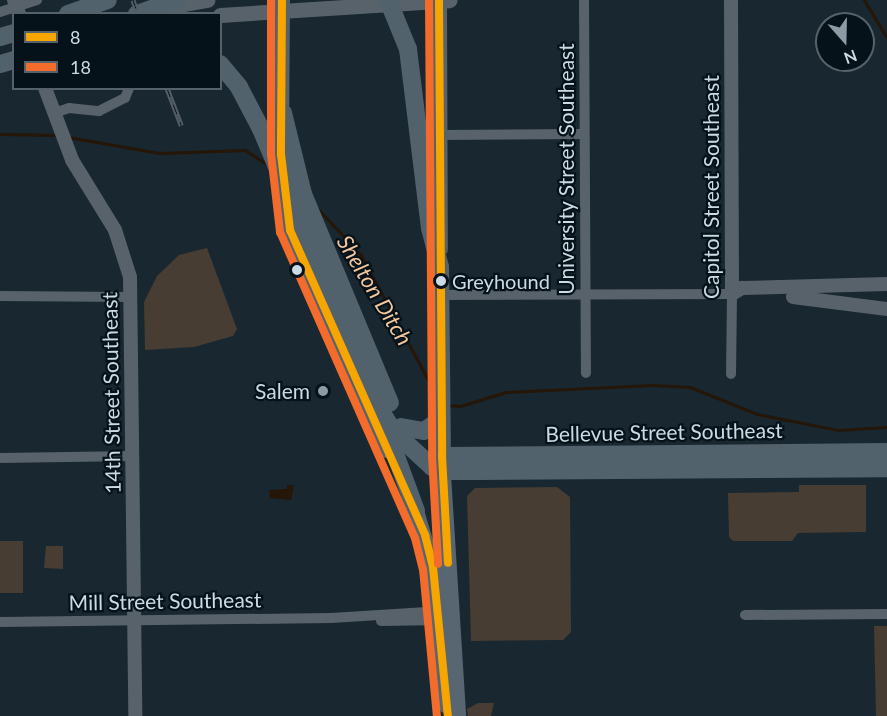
<!DOCTYPE html>
<html>
<head>
<meta charset="utf-8">
<style>
  body { margin:0 }
  #map { position:relative; width:887px; height:716px; overflow:hidden; background:#182730; font-family:Lato,sans-serif }
  div>[style] { position:absolute }
  .green>* { inset:0; background:#483d32 }
  .water>* { inset:0; background:#251607 }
  .stream>* { height:3px; margin:-1.5px; padding:0 1.5px; transform-origin:1.5px; border-radius:1.5px; background:#251607 }
  .minor>* { height:10px; margin:-5px; padding:0 5px; transform-origin:5px; border-radius:5px; background:#58626a }
  .tertiary>* { height:14px; margin:-7px; padding:0 7px; transform-origin:7px; border-radius:7px; background:#58626a }
  .secondary>* { height:15px; margin:-7.5px; padding:0 7.5px; transform-origin:7.5px; border-radius:7.5px; background:#58626a }
  .primary>* { height:16px; margin:-8px; padding:0 8px; transform-origin:8px; border-radius:8px; background:#576670 }
  .trunk>* { height:18px; margin:-9px; padding:0 9px; transform-origin:9px; border-radius:9px; background:#52626c }
  .rail>* { height:5px; margin-top:-2.5px; transform-origin:0; background:repeating-linear-gradient(90deg,#061219 0 9px,#545e66 0 18px); box-sizing:border-box; border-block:2px solid #545e66 }
  .bus-1>* { height:8px; margin:-4px; padding:0 4px; transform-origin:4px; border-radius:4px; background:#f7a600 }
  .bus-2>* { height:8px; margin:-4px; padding:0 4px; transform-origin:4px; border-radius:4px; background:#f36c2b }
  .dots>* { width:16px; height:16px; translate:-50% -50%; box-sizing:border-box; border:3px solid #061219; border-radius:50% }
  span { translate:-50% -50%; white-space:nowrap; text-align:center; line-height:1.15; -webkit-text-stroke:4.5px #061219; paint-order:stroke }
  .bus-label { font-size:20px; color:#cbdbe6 }
  .left { translate:0 -50%; text-align:left }
  .street-label { font-size:21px; color:#cbdbe6 }
  .poi-label { font-size:21px; color:#cbdbe6 }
  .right { translate:-100% -50%; text-align:right }
  .water-label { font-size:22px; color:#f2c69e; font-style:italic }
  .legend { position:absolute; left:12px; top:12px; width:210px; height:78px; box-sizing:border-box; background:#061219; border:2px solid #55626b; margin:0; padding:8px 10px; list-style:none; font-size:18px; color:#cbdbe6 }
  .legend li { display:flex; align-items:center; gap:12px; height:30px }
  .legend b { width:30px; border:2px solid #55626b }
  .north { position:absolute; left:815px; top:12px; width:60px; height:60px; box-sizing:border-box; background:#061219; border:2px solid #55626b; border-radius:50%; rotate:160deg; font-size:16px; font-weight:700; line-height:24px; text-align:center; color:#cbdbe6 }
  .north::after { content:''; display:block; margin:auto; width:21px; height:27px; background:#8c9ca6; clip-path:polygon(50% 0,100% 100%,50% 72%,0 100%) }
</style>
</head>
<body>
<div id="map">
  <div class="green">
    <i style="clip-path:polygon(207px 248px,237px 329px,233px 336px,194px 347px,145px 350px,144px 302px,157px 276px,179px 255px)"></i>
    <i style="clip-path:polygon(799px 485px,866px 485px,866px 532px,798px 533px,792px 541px,733px 541px,729px 537px,728px 493px,799px 492px)"></i>
    <i style="clip-path:polygon(557px 487px,570px 497px,571px 632px,563px 640px,471px 641px,467px 496px,475px 488px)"></i>
    <i style="clip-path:polygon(0 541px,23px 541px,23px 593px,0 593px)"></i>
    <i style="clip-path:polygon(46px 546px,63px 546px,63px 569px,44px 568px)"></i>
    <i style="clip-path:polygon(874px 626px,887px 626px,887px 716px,876px 716px)"></i>
    <i style="clip-path:polygon(478px 703px,494px 703px,491px 716px,468px 716px,467px 709px)"></i>
  </div>
  <div class="water">
    <i style="clip-path:polygon(287px 485px,294px 485px,291px 500px,270px 498px,269px 490px,287px 489px)"></i>
  </div>
  <div class="stream">
    <i style="left:864px;top:0;width:44px;rotate:58.8deg"></i>
    <i style="left:0;top:134px;width:58px;rotate:1deg"></i>
    <i style="left:68px;top:137px;width:93px;rotate:9.9deg"></i>
    <i style="left:160px;top:153px;width:85px;rotate:-2deg"></i>
    <i style="left:245px;top:150px;width:27px;rotate:33deg"></i>
    <i style="left:318px;top:209px;width:63px;rotate:46.9deg"></i>
    <i style="left:361px;top:255px;width:152px;rotate:61.8deg"></i>
    <i style="left:447px;top:405px;width:13px;rotate:4deg"></i>
    <i style="left:460px;top:406px;width:48px;rotate:-16.9deg"></i>
    <i style="left:506px;top:392px;width:146px;rotate:-2.7deg"></i>
    <i style="left:652px;top:385px;width:38px;rotate:3deg"></i>
    <i style="left:690px;top:387px;width:72px;rotate:21.9deg"></i>
    <i style="left:757px;top:414px;width:83px;rotate:11.2deg"></i>
    <i style="left:838px;top:430px;width:49px;rotate:-3.5deg"></i>
  </div>
  <div class="minor">
    <i style="left:584px;top:0;width:373px;rotate:89.7deg"></i>
    <i style="left:0;top:12px;width:39px;rotate:-18deg"></i>
    <i style="left:54px;top:113px;width:16px;rotate:-18deg"></i>
    <i style="left:69px;top:108px;width:30px;rotate:6deg"></i>
    <i style="left:99px;top:111px;width:29px;rotate:-27deg"></i>
    <i style="left:125px;top:98px;width:11px;rotate:-68deg"></i>
    <i style="left:440px;top:135px;width:144px;rotate:-0.4deg"></i>
    <i style="left:441px;top:295px;width:291px;rotate:-0.2deg"></i>
    <i style="left:732px;top:294px;width:80px;rotate:90.7deg"></i>
    <i style="left:0;top:296px;width:131px;rotate:0.4deg"></i>
    <i style="left:0;top:458px;width:134px;rotate:-0.9deg"></i>
    <i style="left:745px;top:615px;width:142px;rotate:-0.4deg"></i>
    <i style="left:381px;top:621px;width:62px;rotate:-0.9deg"></i>
    <i style="left:0;top:622px;width:331px;rotate:-0.7deg"></i>
    <i style="left:331px;top:618px;width:112px;rotate:-3.6deg"></i>
  </div>
  <div class="tertiary">
    <i style="left:14px;top:0;width:15px;rotate:70deg"></i>
    <i style="left:731px;top:0;width:294px;rotate:89.8deg"></i>
    <i style="left:45px;top:88px;width:77px;rotate:69.4deg"></i>
    <i style="left:72px;top:160px;width:82px;rotate:58.4deg"></i>
    <i style="left:115px;top:230px;width:49px;rotate:72.3deg"></i>
    <i style="left:130px;top:277px;width:439px;rotate:89.3deg"></i>
    <i style="left:732px;top:294px;width:12px;rotate:-31deg"></i>
    <i style="left:742px;top:288px;width:145px;rotate:-1.6deg"></i>
    <i style="left:793px;top:297px;width:95px;rotate:7.3deg"></i>
  </div>
  <div class="secondary">
    <i style="left:282px;top:0;width:154px;rotate:90.4deg"></i>
    <i style="left:281px;top:154px;width:77px;rotate:83.2deg"></i>
    <i style="left:290px;top:230px;width:240px;rotate:66.4deg"></i>
    <i style="left:439px;top:0;width:249px;rotate:89.8deg"></i>
    <i style="left:166px;top:7px;width:42px;rotate:-9.7deg"></i>
    <i style="left:220px;top:15px;width:230px;rotate:-3.7deg"></i>
  </div>
  <div class="primary">
    <i style="left:442px;top:459px;width:257px;rotate:86.4deg"></i>
    <i style="left:416px;top:511px;width:59px;rotate:73.1deg"></i>
    <i style="left:433px;top:567px;width:139px;rotate:84.6deg"></i>
  </div>
  <div class="trunk">
    <i style="left:388px;top:0;width:53px;rotate:67.8deg"></i>
    <i style="left:408px;top:49px;width:180px;rotate:83deg"></i>
    <i style="left:430px;top:228px;width:40px;rotate:75.6deg"></i>
    <i style="left:440px;top:267px;width:189px;rotate:89.4deg"></i>
    <i style="left:68px;top:14px;width:42px;rotate:-19.3deg"></i>
    <i style="left:137px;top:14px;width:42px;rotate:-19.3deg"></i>
    <i style="left:0;top:37px;width:15px;rotate:-16deg"></i>
    <i style="left:0;top:64px;width:15px;rotate:-16deg"></i>
    <i style="left:220px;top:64px;width:30px;rotate:50deg"></i>
    <i style="left:239px;top:87px;width:47px;rotate:62.4deg"></i>
    <i style="left:261px;top:129px;width:299px;rotate:67.2deg"></i>
    <i style="left:377px;top:405px;width:32px;rotate:58deg"></i>
    <i style="left:394px;top:432px;width:52px;rotate:42.6deg"></i>
    <i style="left:432px;top:467px;width:12px;rotate:20deg"></i>
    <i style="left:443px;top:471px;width:35px"></i>
    <i style="left:478px;top:471px;width:409px;rotate:-0.4deg"></i>
    <i style="left:283px;top:113px;width:83px;rotate:76.1deg"></i>
    <i style="left:303px;top:194px;width:226px;rotate:67.4deg"></i>
    <i style="left:401px;top:427px;width:23px;rotate:10deg"></i>
    <i style="left:424px;top:431px;width:21px;rotate:-35deg"></i>
    <i style="left:386px;top:429px;width:87px;rotate:69.9deg"></i>
    <i style="left:442px;top:456px;width:445px;rotate:-0.5deg"></i>
  </div>
  <div class="rail">
    <i style="left:133px;top:0;width:15px;rotate:70deg"></i>
    <i style="left:167px;top:88px;width:40px;rotate:69deg"></i>
  </div>
  <div class="bus-1">
    <i style="left:282px;top:0;width:154px;rotate:90.4deg"></i>
    <i style="left:281px;top:154px;width:77px;rotate:83.2deg"></i>
    <i style="left:290px;top:230px;width:334px;rotate:66.1deg"></i>
    <i style="left:425px;top:535px;width:33px;rotate:76deg"></i>
    <i style="left:433px;top:567px;width:150px;rotate:84.3deg"></i>
    <i style="left:439px;top:0;width:456px;rotate:89.6deg"></i>
    <i style="left:442px;top:456px;width:107px;rotate:86.8deg"></i>
  </div>
  <div class="bus-2">
    <i style="left:271px;top:0;width:154px;rotate:90deg"></i>
    <i style="left:271px;top:154px;width:79px;rotate:83.4deg"></i>
    <i style="left:280px;top:232px;width:334px;rotate:66.2deg"></i>
    <i style="left:415px;top:538px;width:32px;rotate:76deg"></i>
    <i style="left:423px;top:569px;width:148px;rotate:84.6deg"></i>
    <i style="left:429px;top:0;width:456px;rotate:89.6deg"></i>
    <i style="left:432px;top:456px;width:108px;rotate:86.8deg"></i>
  </div>
  <div class="dots">
    <i style="left:297px;top:270px;background:#cbdbe6"></i>
    <i style="left:441px;top:281px;background:#cbdbe6"></i>
    <i style="left:323px;top:391px;background:#8c9ca6"></i>
  </div>
  <div class="bus-label">
    <span class="left" style="left:452px;top:281px">Greyhound</span>
  </div>
  <div class="street-label">
    <span style="left:566px;top:169px;rotate:-90deg">University Street Southeast</span>
    <span style="left:711px;top:187px;rotate:-90deg">Capitol Street Southeast</span>
    <span style="left:111px;top:393px;rotate:-91deg">14th Street Southeast</span>
    <span style="left:664px;top:432px;rotate:-1deg">Bellevue Street Southeast</span>
    <span style="left:165px;top:601px;rotate:-1deg">Mill Street Southeast</span>
  </div>
  <div class="poi-label">
    <span class="right" style="left:310px;top:391px">Salem</span>
  </div>
  <div class="water-label">
    <span style="left:375px;top:290px;rotate:59deg">Shelton Ditch</span>
  </div>
  <ul class="legend">
  <li><b style="height:8px;background:#f7a600"></b>8</li>
  <li><b style="height:8px;background:#f36c2b"></b>18</li>
  </ul>
  <div class="north">N</div>
</div>
</body>
</html>
